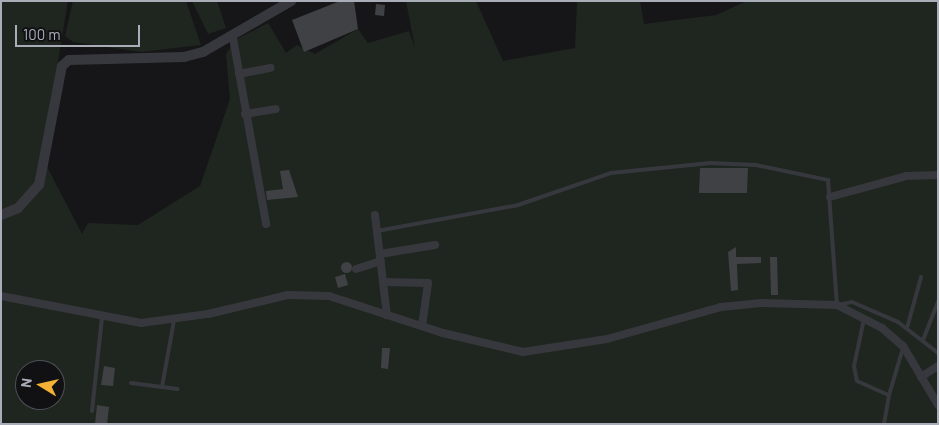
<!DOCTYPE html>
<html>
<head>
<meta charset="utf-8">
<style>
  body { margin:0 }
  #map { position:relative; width:939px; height:425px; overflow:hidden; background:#161618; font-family:Barlow,sans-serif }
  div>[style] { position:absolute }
  .green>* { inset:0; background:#1e261f }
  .building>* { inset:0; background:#404145 }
  .round { border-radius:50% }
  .service>* { height:4px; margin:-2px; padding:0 2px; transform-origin:2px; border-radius:2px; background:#37383d }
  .minor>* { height:8px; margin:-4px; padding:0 4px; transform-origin:4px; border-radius:4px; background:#37383d }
  .tertiary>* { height:10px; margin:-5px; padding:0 5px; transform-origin:5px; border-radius:5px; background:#37383d }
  span { translate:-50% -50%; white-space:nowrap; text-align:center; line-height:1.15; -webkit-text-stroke:5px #111113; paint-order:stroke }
  .frame { position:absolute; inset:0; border:2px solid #a8adb8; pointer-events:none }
  .north { position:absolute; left:15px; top:360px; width:50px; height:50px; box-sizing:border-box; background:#111113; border:1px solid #4d4f55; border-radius:50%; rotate:279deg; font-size:14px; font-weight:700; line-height:20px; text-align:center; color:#a8adb8 }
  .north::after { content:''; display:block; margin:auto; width:18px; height:22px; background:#f2b134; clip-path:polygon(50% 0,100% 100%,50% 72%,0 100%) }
  .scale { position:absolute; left:15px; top:25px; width:125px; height:22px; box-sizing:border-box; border:2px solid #a8adb8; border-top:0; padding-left:6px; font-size:15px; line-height:18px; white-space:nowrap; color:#a8adb8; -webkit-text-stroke:4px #111113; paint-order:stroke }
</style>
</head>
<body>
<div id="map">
  <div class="green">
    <i style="clip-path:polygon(evenodd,1px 1px,68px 1px,42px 157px,82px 234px,88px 223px,138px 225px,200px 186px,230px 99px,226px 54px,235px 40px,268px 23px,286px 53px,297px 45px,315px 54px,358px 29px,368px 43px,409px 31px,415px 48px,406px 1px,476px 1px,503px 61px,575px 48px,577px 1px,640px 1px,644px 24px,716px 15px,747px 1px,938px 1px,938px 424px,1px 424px,1px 1px,25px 370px,55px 370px,55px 400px,25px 400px,25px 370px)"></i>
    <i style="clip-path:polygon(73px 1px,186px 1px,201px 45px,141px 52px,73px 42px,65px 36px)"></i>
    <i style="clip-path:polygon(192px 1px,217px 1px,226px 28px,208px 34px)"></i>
  </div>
  <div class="building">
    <i style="clip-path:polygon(340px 1px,354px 1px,358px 29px,304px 52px,292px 20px)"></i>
    <i style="clip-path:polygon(376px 4px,385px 5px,384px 16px,375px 15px)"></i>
    <i style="clip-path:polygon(700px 168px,748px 168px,747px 193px,699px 193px)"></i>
    <i style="clip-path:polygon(289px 170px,298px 197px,267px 200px,266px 191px,283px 189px,280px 171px)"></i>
    <i style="clip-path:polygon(736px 247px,736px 257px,761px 257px,761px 263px,737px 264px,738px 290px,731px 291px,728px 252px)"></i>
    <i style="clip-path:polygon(770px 257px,777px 257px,778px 295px,771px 295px)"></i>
    <i class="round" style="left:340.5px;top:261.5px;width:11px;height:11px"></i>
    <i style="clip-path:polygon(345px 274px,348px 285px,338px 288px,335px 277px)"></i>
    <i style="clip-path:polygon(382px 348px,390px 348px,388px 369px,381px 368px)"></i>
    <i style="clip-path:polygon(104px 366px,115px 368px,113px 386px,101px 385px)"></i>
    <i style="clip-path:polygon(97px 405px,109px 407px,107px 424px,95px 424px)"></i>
  </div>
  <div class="service">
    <i style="left:377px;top:231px;width:143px;rotate:-10.4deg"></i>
    <i style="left:518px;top:205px;width:98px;rotate:-19deg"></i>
    <i style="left:611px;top:173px;width:100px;rotate:-5.8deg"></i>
    <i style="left:710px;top:163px;width:46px;rotate:2.5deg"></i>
    <i style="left:756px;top:165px;width:74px;rotate:11.8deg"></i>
    <i style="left:828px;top:180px;width:125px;rotate:85.9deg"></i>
    <i style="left:837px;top:305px;width:15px;rotate:-11deg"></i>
    <i style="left:852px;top:302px;width:50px;rotate:23.5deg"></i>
    <i style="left:898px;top:322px;width:51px;rotate:37.8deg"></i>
    <i style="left:864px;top:319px;width:48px;rotate:102deg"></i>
    <i style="left:854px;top:366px;width:15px;rotate:79deg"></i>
    <i style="left:857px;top:381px;width:35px;rotate:24deg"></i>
    <i style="left:889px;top:395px;width:49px;rotate:-73.4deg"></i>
    <i style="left:907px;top:328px;width:53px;rotate:-74.6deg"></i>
    <i style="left:923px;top:340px;width:41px;rotate:-68.5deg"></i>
    <i style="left:131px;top:383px;width:47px;rotate:7.3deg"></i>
    <i style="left:162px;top:387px;width:68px;rotate:-79.8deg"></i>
    <i style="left:92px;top:411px;width:94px;rotate:-83.9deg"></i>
    <i style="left:884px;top:424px;width:29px;rotate:-80deg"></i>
  </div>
  <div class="minor">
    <i style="left:233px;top:38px;width:189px;rotate:79.9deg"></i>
    <i style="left:239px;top:74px;width:32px;rotate:-11deg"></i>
    <i style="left:245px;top:114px;width:31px;rotate:-9deg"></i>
    <i style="left:830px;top:197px;width:79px;rotate:-15.4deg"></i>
    <i style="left:906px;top:176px;width:32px;rotate:-2deg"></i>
    <i style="left:375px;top:215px;width:101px;rotate:83.2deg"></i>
    <i style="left:380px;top:254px;width:56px;rotate:-9.3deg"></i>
    <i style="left:356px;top:269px;width:26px;rotate:-18deg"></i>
    <i style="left:383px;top:282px;width:45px;rotate:1.3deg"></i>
    <i style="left:428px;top:283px;width:43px;rotate:97.9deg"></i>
    <i style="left:1px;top:296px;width:143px;rotate:10.9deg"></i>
    <i style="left:141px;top:323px;width:68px;rotate:-7.7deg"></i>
    <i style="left:208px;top:314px;width:82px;rotate:-13.4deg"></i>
    <i style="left:288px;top:295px;width:41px;rotate:1.4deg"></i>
    <i style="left:329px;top:296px;width:120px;rotate:18deg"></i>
    <i style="left:443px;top:333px;width:82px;rotate:13.4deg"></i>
    <i style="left:523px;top:352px;width:85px;rotate:-8.8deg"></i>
    <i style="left:607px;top:339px;width:118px;rotate:-15.7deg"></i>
    <i style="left:721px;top:307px;width:40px;rotate:-5.7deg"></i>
    <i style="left:761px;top:303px;width:76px;rotate:1.5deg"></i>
    <i style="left:837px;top:305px;width:51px;rotate:27.1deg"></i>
    <i style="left:882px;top:328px;width:28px;rotate:41deg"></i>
    <i style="left:903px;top:346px;width:69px;rotate:59.3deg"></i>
    <i style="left:921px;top:377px;width:20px;rotate:-33deg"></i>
  </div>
  <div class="tertiary">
    <i style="left:1px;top:215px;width:18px;rotate:-22deg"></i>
    <i style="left:18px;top:208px;width:31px;rotate:-48deg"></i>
    <i style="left:39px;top:185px;width:121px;rotate:-79.1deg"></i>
    <i style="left:62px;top:66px;width:9px;rotate:-41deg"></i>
    <i style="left:69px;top:60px;width:115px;rotate:-1.5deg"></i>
    <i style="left:184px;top:57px;width:20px;rotate:-15deg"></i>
    <i style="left:203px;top:52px;width:102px;rotate:-30.1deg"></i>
  </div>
  <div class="frame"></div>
  <div class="north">N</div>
  <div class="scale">100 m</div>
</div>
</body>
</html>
